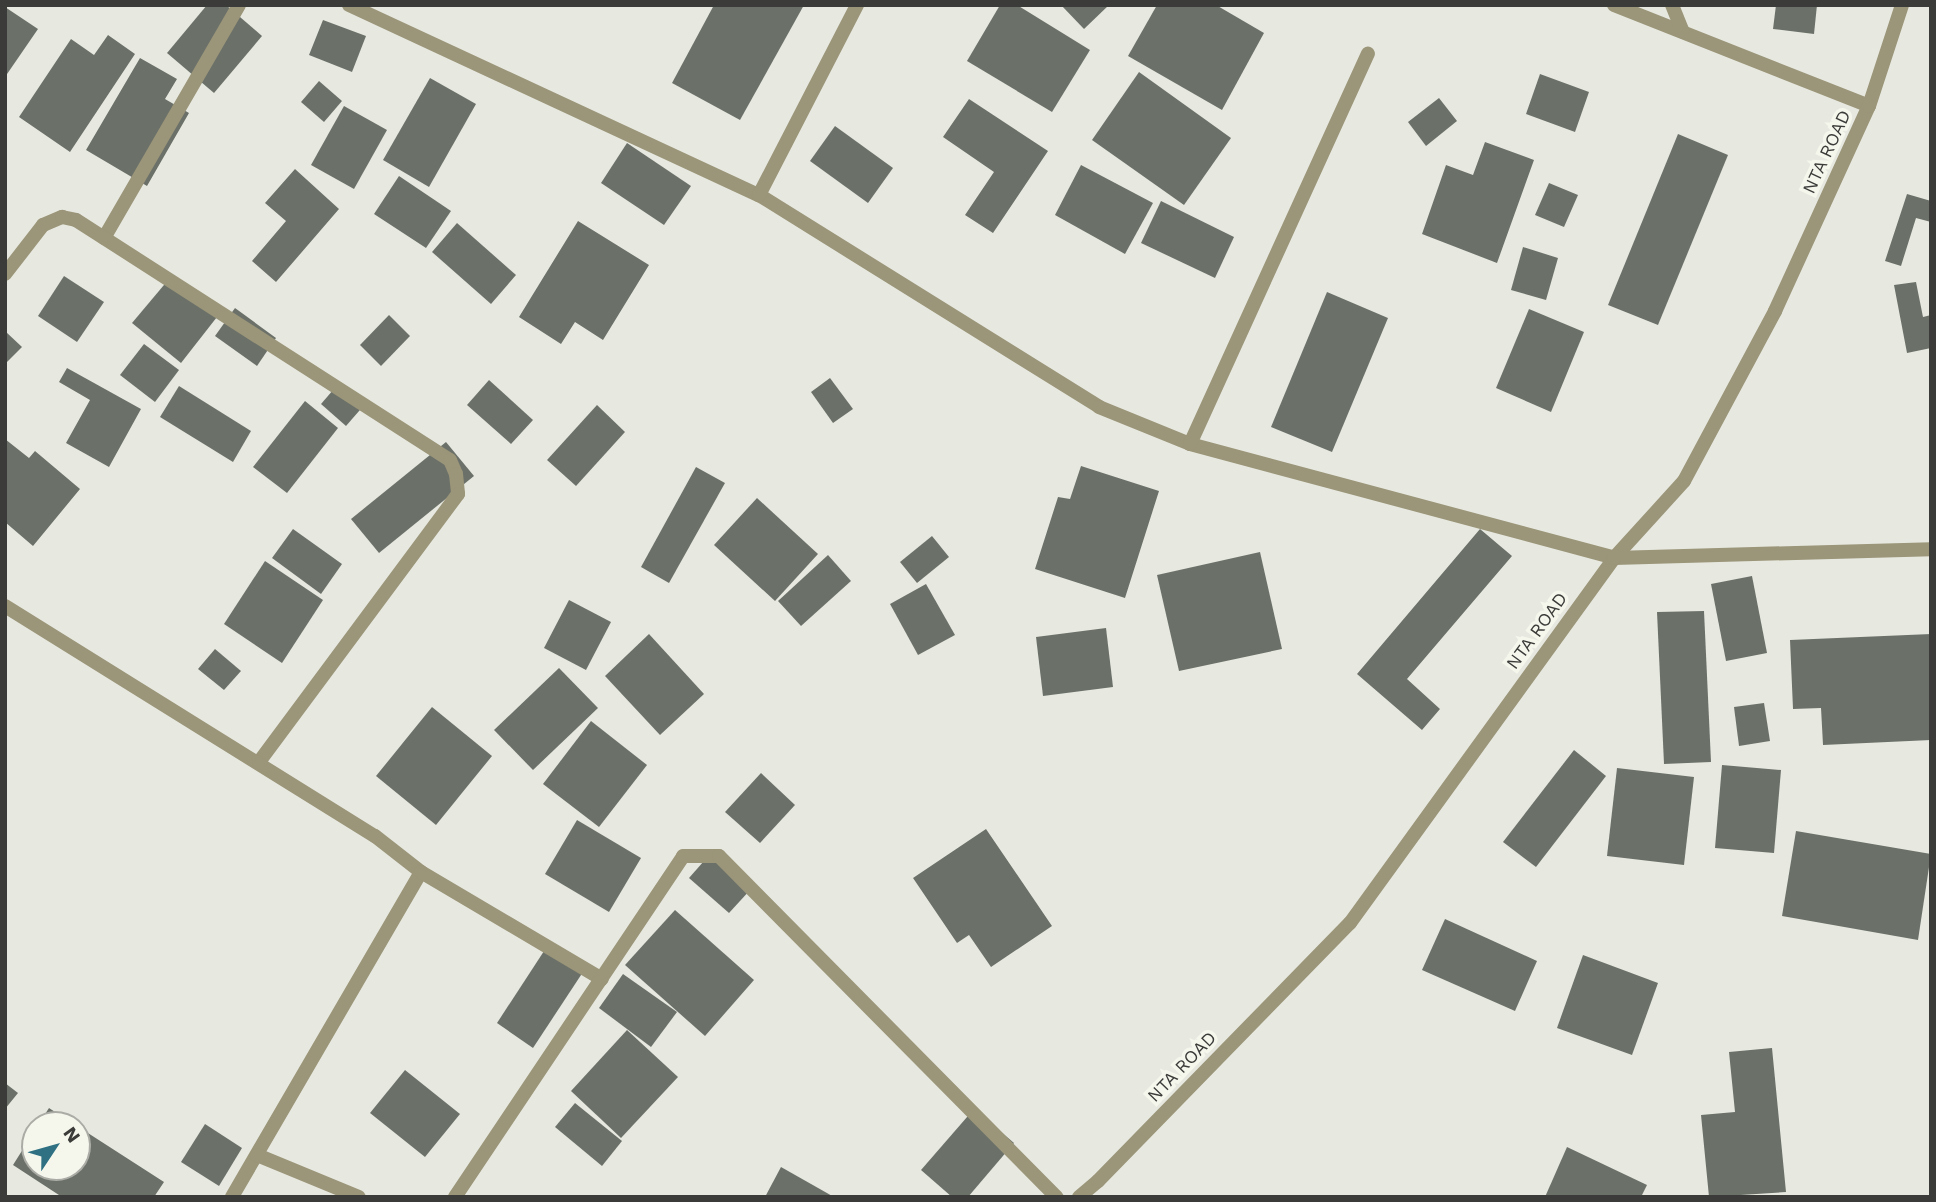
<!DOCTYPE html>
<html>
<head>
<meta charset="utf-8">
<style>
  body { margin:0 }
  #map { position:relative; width:1936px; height:1202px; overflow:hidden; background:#e7e9e0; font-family:"Work Sans",sans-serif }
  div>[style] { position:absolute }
  .building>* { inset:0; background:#6b7169 }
  .minor>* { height:14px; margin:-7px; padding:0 7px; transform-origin:7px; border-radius:7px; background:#9b9579 }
  .tertiary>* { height:14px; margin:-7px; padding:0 7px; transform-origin:7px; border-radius:7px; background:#9b9579 }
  span { translate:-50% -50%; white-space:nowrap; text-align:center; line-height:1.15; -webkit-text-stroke:7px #f5f7ed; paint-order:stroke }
  .street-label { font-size:18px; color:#3b3c39 }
  .frame { position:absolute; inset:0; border:7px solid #3b3c39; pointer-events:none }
  .north { position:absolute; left:21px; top:1111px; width:70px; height:70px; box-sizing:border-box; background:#f5f7ed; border:2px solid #abaca5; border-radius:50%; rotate:54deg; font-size:19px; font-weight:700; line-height:28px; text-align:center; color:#3b3c39 }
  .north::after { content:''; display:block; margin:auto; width:24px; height:32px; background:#2f7183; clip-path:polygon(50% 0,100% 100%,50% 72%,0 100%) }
</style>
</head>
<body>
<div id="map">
  <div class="building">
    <i style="clip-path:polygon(207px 5px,226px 5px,262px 36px,214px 93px,167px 53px)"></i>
    <i style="clip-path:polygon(714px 5px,804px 5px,740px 120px,672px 83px)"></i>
    <i style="clip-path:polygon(1000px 5px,1017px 5px,1090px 50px,1052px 112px,967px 61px)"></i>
    <i style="clip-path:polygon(1061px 5px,1109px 5px,1084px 29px)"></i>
    <i style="clip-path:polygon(1157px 5px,1216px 5px,1264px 33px,1222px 110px,1128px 56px)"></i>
    <i style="clip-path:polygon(1776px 5px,1817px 5px,1814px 34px,1773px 29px)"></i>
    <i style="clip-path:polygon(5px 7px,38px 29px,5px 77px)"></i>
    <i style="clip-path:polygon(323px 20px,366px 36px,352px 72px,309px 55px)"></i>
    <i style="clip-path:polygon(108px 35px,135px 54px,70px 152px,19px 117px,71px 39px,94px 55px)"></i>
    <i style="clip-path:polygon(140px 58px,177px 79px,165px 99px,189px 113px,147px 186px,86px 150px)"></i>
    <i style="clip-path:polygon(1139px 72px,1231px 138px,1184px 205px,1092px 140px)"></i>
    <i style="clip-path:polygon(1540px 74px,1589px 92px,1575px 132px,1526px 114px)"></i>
    <i style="clip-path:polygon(430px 78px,476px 104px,429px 187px,383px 160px)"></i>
    <i style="clip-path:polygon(319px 81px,342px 101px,324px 122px,301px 102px)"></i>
    <i style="clip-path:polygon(1439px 98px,1457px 121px,1426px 146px,1408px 122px)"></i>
    <i style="clip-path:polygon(969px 99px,1048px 151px,993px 233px,965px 215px,994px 172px,943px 137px)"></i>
    <i style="clip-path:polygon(344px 106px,387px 130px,354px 189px,311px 165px)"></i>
    <i style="clip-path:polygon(835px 126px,893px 168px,868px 203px,810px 161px)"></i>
    <i style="clip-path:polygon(1678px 134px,1728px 155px,1658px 325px,1608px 305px)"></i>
    <i style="clip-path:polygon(1485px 142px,1534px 160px,1497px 263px,1422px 234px,1446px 165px,1473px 175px)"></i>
    <i style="clip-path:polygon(627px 143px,691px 186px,664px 225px,601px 183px)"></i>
    <i style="clip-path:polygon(1081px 165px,1153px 203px,1125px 254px,1055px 215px)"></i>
    <i style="clip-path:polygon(295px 169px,339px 209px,276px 282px,252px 261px,286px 221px,265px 203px)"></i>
    <i style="clip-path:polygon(399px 176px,451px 211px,426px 248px,374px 214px)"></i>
    <i style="clip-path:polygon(1549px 183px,1578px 195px,1564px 227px,1535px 215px)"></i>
    <i style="clip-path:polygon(1907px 194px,1931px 201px,1931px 222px,1916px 218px,1901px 266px,1885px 261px)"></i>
    <i style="clip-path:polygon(1161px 201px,1234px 237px,1215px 278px,1141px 243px)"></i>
    <i style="clip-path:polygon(578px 221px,649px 265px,603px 340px,575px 322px,561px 344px,519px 317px)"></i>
    <i style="clip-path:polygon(457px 223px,516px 275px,491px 304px,432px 252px)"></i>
    <i style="clip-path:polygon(1523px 247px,1558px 258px,1546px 300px,1511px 290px)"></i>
    <i style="clip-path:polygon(64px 276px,104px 302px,77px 342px,38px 316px)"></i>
    <i style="clip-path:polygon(169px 279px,217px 317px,181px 363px,132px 323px)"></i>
    <i style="clip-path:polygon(1916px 282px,1923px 317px,1931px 315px,1931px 348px,1907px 353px,1894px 285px)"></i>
    <i style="clip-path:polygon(1327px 292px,1388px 318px,1332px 452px,1271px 427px)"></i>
    <i style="clip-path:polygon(235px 308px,276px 338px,257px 366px,215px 336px)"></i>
    <i style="clip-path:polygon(1529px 309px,1584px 332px,1551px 412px,1496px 388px)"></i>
    <i style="clip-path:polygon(389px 315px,410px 336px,381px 366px,360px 345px)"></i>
    <i style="clip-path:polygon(5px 331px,22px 347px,5px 364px)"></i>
    <i style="clip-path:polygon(144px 344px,179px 370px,155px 402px,120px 375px)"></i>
    <i style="clip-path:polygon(67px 368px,141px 409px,109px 467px,66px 443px,90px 400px,59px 382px)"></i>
    <i style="clip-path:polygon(830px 378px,853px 409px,833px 423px,811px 392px)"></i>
    <i style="clip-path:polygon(489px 380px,533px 420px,511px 444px,467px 405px)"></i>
    <i style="clip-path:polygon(340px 382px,366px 403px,346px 426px,321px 404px)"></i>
    <i style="clip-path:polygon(179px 386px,251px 431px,233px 462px,160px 417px)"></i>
    <i style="clip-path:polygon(305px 401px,338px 428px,287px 493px,253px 467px)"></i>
    <i style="clip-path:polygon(597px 405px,625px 432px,576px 486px,547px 460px)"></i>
    <i style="clip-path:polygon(5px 439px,29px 458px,35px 451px,80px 489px,33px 546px,5px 522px)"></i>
    <i style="clip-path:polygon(446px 442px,474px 476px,379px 553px,351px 519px)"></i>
    <i style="clip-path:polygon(1081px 466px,1159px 491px,1125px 598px,1035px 569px,1058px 497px,1070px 499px)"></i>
    <i style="clip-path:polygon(696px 467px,725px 483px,669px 583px,641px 567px)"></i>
    <i style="clip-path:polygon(757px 498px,818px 554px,775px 601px,714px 545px)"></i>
    <i style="clip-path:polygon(293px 529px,342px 564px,321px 594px,272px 558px)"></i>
    <i style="clip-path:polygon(1480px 529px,1512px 556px,1407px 679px,1440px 709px,1422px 730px,1357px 674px)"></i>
    <i style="clip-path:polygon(932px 536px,949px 557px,917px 583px,900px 562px)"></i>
    <i style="clip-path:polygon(1260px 552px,1282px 649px,1179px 671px,1157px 575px)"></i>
    <i style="clip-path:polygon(828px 555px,851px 581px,801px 626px,778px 601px)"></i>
    <i style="clip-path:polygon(265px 561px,323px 600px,282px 663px,224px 624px)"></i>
    <i style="clip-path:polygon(1752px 576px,1767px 653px,1726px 661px,1711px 584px)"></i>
    <i style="clip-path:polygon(926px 584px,955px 635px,918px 655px,890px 604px)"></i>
    <i style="clip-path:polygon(569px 600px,611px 622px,586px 670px,544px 648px)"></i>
    <i style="clip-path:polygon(1704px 611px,1711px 762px,1664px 764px,1657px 612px)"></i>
    <i style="clip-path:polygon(1106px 628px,1113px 687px,1043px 696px,1036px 637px)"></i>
    <i style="clip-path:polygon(649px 634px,704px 694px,660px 735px,605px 676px)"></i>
    <i style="clip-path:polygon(1931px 634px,1931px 740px,1823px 745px,1821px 708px,1793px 709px,1790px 640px)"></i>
    <i style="clip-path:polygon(215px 649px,241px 671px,224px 690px,198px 669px)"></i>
    <i style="clip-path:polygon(559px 668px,598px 708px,533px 770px,494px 730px)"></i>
    <i style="clip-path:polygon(1764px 703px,1770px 741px,1739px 746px,1734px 707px)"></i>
    <i style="clip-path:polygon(432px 707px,492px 756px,436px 825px,376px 776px)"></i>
    <i style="clip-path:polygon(591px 721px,647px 765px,599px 827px,543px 784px)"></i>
    <i style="clip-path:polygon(1574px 750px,1606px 776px,1536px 867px,1503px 842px)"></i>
    <i style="clip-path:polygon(1722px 765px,1781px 770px,1774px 853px,1715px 848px)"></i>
    <i style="clip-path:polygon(1617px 768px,1694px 777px,1684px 865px,1607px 856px)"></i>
    <i style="clip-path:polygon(761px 773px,795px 805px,760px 843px,725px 812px)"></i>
    <i style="clip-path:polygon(577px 820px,641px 858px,609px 912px,545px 874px)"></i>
    <i style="clip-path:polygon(986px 829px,1052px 926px,991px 967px,969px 935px,957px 943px,913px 878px)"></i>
    <i style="clip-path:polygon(1796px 831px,1931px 854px,1918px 940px,1782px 916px)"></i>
    <i style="clip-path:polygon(711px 853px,751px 889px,729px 913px,689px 878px)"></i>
    <i style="clip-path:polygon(675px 910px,754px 980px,705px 1036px,625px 965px)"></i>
    <i style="clip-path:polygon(1445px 919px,1537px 961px,1515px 1011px,1422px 970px)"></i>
    <i style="clip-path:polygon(546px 948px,583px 972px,533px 1048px,497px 1023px)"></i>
    <i style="clip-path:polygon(1583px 955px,1658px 983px,1632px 1055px,1557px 1028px)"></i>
    <i style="clip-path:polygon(623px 974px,677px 1012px,651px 1047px,599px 1008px)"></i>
    <i style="clip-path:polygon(627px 1030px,678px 1077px,621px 1138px,571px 1091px)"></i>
    <i style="clip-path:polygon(1772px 1048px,1786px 1192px,1709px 1197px,1701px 1115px,1735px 1112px,1729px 1052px)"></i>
    <i style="clip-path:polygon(405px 1070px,460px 1114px,425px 1157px,370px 1113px)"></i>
    <i style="clip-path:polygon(5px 1083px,18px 1093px,5px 1109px)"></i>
    <i style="clip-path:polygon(575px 1103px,622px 1141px,602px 1166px,555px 1127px)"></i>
    <i style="clip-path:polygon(49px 1108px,75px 1125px,38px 1125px)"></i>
    <i style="clip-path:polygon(974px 1109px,1014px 1143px,968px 1197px,952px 1197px,921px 1170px)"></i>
    <i style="clip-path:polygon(205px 1124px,242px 1148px,219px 1186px,181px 1162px)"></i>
    <i style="clip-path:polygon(77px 1126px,164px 1182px,154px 1197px,62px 1197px,13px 1165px,35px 1130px,35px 1167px,77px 1167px)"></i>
    <i style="clip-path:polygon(1567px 1147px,1647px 1185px,1641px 1197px,1545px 1197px)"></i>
    <i style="clip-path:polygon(781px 1167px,834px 1197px,765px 1197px)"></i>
  </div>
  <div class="minor">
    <i style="left:349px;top:5px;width:452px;rotate:24.9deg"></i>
    <i style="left:759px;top:195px;width:401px;rotate:31.9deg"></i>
    <i style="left:1099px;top:407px;width:98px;rotate:22.1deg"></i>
    <i style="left:1190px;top:444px;width:439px;rotate:15deg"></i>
    <i style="left:1614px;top:558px;width:317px;rotate:-1.6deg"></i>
    <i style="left:1614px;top:5px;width:274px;rotate:21.6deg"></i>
    <i style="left:1672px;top:5px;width:29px;rotate:68deg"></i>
    <i style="left:759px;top:195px;width:214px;rotate:-62.7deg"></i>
    <i style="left:104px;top:238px;width:269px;rotate:-59.9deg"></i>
    <i style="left:5px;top:274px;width:62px;rotate:-52.2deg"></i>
    <i style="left:43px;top:225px;width:21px;rotate:-23deg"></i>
    <i style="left:62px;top:217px;width:14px;rotate:12deg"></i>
    <i style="left:76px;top:220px;width:444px;rotate:32.7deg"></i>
    <i style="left:450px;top:460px;width:15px;rotate:67deg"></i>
    <i style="left:456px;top:474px;width:20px;rotate:84deg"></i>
    <i style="left:458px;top:494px;width:335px;rotate:126.6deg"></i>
    <i style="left:1190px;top:444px;width:429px;rotate:-65.5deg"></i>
    <i style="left:5px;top:606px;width:436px;rotate:31.9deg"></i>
    <i style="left:375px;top:836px;width:58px;rotate:38deg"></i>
    <i style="left:421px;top:872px;width:376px;rotate:120.2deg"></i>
    <i style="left:421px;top:872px;width:210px;rotate:30.6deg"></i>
    <i style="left:257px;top:1155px;width:110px;rotate:22.4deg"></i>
    <i style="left:455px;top:1197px;width:410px;rotate:-56.2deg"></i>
    <i style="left:683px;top:856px;width:36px"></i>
    <i style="left:719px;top:856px;width:480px;rotate:45.3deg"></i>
  </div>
  <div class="tertiary">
    <i style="left:1079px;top:1197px;width:25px;rotate:-40deg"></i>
    <i style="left:1098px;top:1181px;width:361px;rotate:-45.7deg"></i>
    <i style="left:1350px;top:923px;width:450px;rotate:-54.1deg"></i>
    <i style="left:1614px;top:558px;width:104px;rotate:-47.7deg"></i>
    <i style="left:1684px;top:481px;width:193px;rotate:-61.8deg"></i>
    <i style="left:1775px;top:311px;width:226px;rotate:-65.4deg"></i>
    <i style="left:1869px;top:106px;width:106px;rotate:-71.9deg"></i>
  </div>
  <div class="street-label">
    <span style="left:1827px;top:152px;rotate:-65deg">NTA ROAD</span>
    <span style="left:1537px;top:631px;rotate:-54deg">NTA ROAD</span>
    <span style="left:1182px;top:1067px;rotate:-46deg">NTA ROAD</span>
  </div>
  <div class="frame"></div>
  <div class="north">N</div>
</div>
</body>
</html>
